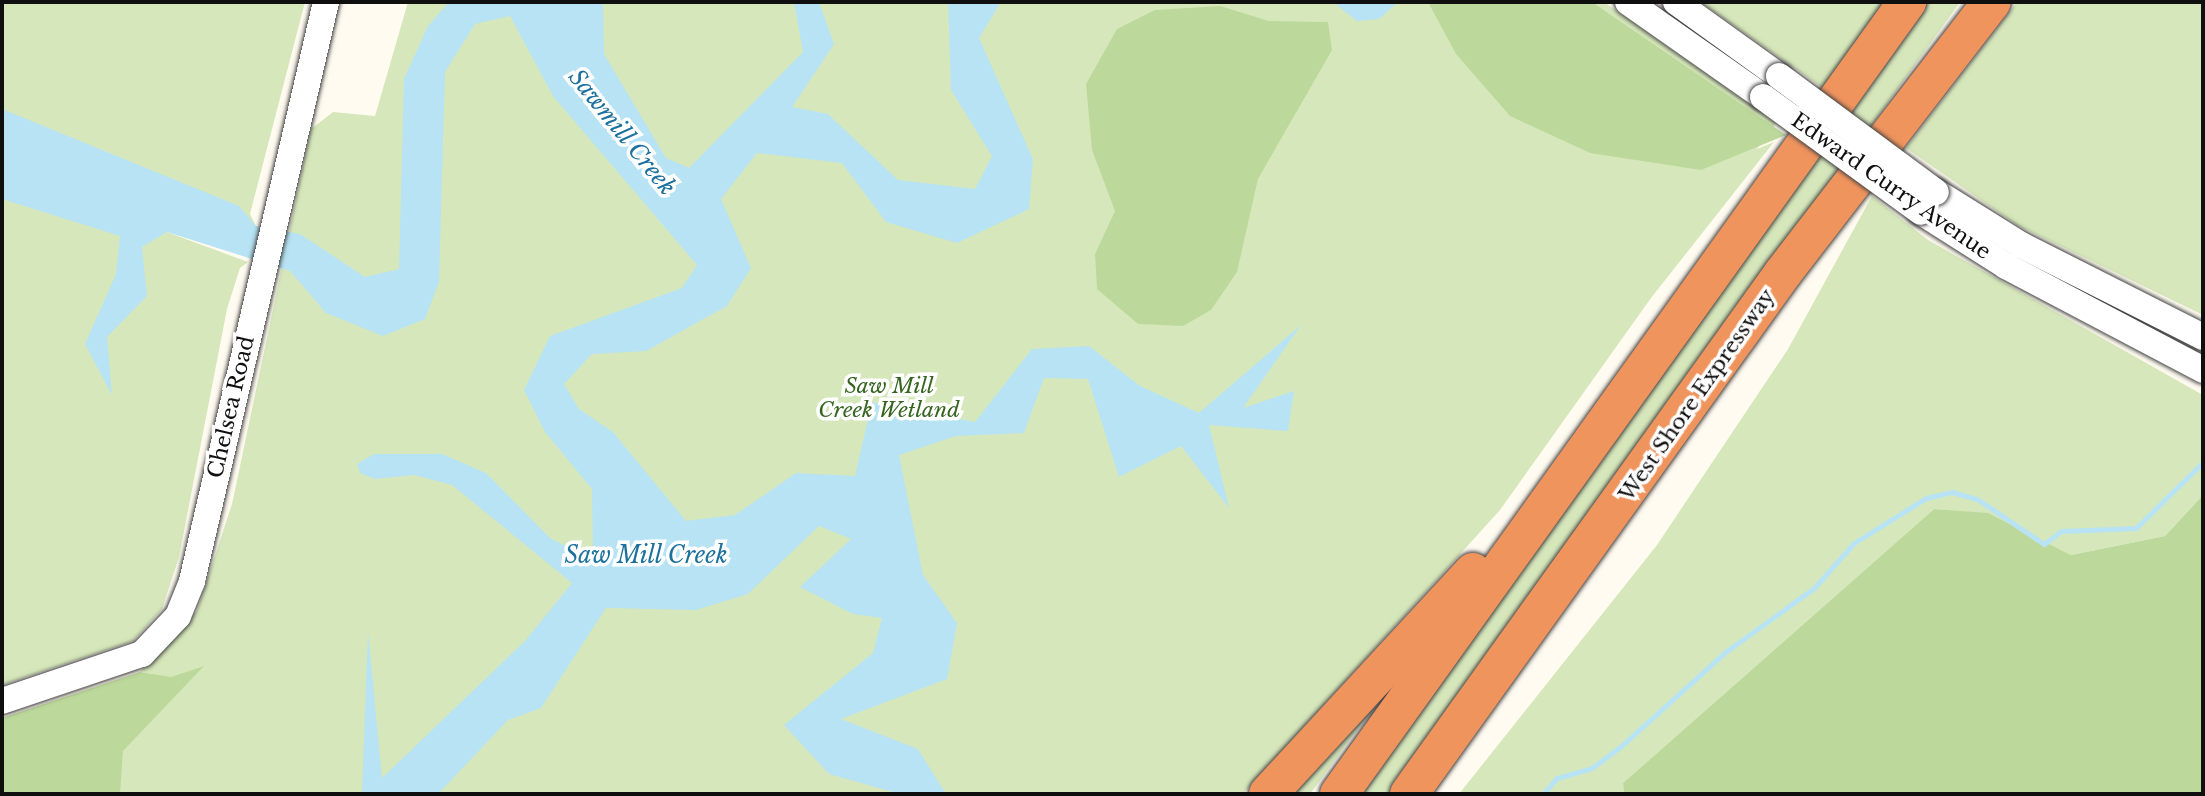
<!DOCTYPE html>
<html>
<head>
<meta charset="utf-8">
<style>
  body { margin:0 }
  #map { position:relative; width:2205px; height:796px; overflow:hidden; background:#fffbf1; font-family:"Libre Baskerville",serif }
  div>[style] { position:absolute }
  .green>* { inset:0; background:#d6e8bb }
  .forest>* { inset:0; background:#bcd99b }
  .water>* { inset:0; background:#b7e3f4 }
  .stream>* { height:5px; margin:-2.5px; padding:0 2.5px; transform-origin:2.5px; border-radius:2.5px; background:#b7e3f4 }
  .roads { filter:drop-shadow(0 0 2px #424242) drop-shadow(0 0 2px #424242) }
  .tertiary>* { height:26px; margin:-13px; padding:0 13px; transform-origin:13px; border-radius:13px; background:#fff }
  .motorway>* { height:38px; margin:-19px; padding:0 19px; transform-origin:19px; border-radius:19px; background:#f0945e }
  .bridges { filter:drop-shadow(0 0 2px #424242) drop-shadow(0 0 2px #424242) }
  .tertiary-bridge>* { height:26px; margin:-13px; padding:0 13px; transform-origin:13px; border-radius:13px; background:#fff }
  span { translate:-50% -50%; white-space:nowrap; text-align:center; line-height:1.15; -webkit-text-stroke:7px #fff; paint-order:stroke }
  .street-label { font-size:21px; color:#0f0f0f }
  .park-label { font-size:21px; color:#356520; font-style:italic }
  .water-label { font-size:23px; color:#1b709d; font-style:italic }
  .frame { position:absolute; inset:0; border:4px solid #0f0f0f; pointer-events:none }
</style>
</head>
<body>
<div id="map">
  <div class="green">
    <i style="clip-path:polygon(2px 2px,305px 2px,250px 214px,256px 226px,2px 153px)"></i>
    <i style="clip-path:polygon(408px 2px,1604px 2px,1776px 123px,1757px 149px,1774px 142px,1651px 298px,1500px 510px,1243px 794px,2px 794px,2px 728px,152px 674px,140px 672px,197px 611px,232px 504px,311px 129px,333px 112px,375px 116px)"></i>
    <i style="clip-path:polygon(1701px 2px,1884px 2px,1823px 88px)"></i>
    <i style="clip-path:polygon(1928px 2px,1960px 2px,1391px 794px,1356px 794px)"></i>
    <i style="clip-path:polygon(2017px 2px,2203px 2px,2201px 314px,2017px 225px,1906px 148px)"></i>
    <i style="clip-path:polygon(2px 191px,167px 232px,248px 262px,240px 268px,227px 309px,179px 557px,162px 609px,133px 641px,2px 685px)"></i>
    <i style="clip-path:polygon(1872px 196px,1928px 240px,2203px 395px,2203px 495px,2165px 536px,2071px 555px,1988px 514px,1934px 509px,1623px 783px,1624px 794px,1459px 794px,1657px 545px,1788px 349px)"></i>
    <i style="clip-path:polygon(1381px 697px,1310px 794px,1277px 794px)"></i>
  </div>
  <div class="forest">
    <i style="clip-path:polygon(1428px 2px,1592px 2px,1786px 135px,1701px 170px,1590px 153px,1510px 116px,1456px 54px)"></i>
    <i style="clip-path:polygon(1220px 6px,1269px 21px,1328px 22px,1332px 50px,1258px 179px,1237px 272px,1211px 310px,1183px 326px,1138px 324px,1097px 289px,1095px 254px,1115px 211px,1092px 150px,1086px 84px,1117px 29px,1155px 10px)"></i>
    <i style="clip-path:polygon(2203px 495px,2203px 794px,1624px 794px,1623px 783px,1934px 509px,1988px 513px,2071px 555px,2165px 536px)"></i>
    <i style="clip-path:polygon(204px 666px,123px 751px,120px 794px,2px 794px,2px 718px,140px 672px,171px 677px)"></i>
  </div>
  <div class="water">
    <i style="clip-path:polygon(449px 2px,603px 2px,604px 54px,666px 158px,689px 168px,803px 52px,794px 2px,819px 2px,834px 44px,792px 107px,828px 114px,898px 180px,975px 189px,992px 156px,951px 90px,948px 2px,1001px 2px,979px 38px,1033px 159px,1029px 209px,957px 243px,886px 222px,842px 163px,757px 153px,721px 199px,751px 268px,727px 306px,646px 351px,592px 354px,564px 384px,579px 409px,613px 432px,686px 521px,735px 515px,796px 473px,855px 476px,872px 402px,975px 422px,1032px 349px,1089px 346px,1140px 386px,1199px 413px,1301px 325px,1243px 408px,1294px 391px,1288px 431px,1209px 425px,1229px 508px,1181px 446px,1119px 477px,1088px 379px,1044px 378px,1024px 433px,956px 436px,899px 455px,923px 575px,957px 623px,947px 679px,841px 719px,918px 749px,946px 794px,900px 794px,829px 774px,784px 725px,873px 653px,882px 618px,853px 614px,800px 587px,851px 539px,819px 526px,748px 594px,696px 610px,606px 608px,541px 708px,508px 720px,438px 794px,362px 794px,368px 631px,382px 778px,525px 641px,572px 583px,452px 485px,414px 475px,375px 479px,360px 473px,357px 464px,374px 454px,442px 454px,486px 473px,550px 538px,593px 560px,592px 489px,545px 432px,524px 390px,550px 336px,682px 288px,697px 265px,553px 96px,510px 16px,475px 24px,445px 72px,439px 282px,425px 319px,383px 336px,326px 313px,290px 271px,167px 232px,142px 247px,147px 296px,107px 337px,112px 395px,85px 344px,116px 274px,120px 236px,2px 199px,2px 109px,239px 206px,256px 226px,300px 234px,365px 277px,399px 269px,404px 79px,428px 26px)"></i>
    <i style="clip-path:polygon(1333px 2px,1395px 2px,1397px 3px,1379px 19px,1357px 21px)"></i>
  </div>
  <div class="stream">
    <i style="left:1543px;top:794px;width:21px;rotate:-49deg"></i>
    <i style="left:1557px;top:778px;width:36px;rotate:-16deg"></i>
    <i style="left:1592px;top:768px;width:34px;rotate:-37deg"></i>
    <i style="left:1619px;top:748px;width:142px;rotate:-42.1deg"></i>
    <i style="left:1724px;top:653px;width:111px;rotate:-35.8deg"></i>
    <i style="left:1814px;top:588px;width:60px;rotate:-48.4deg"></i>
    <i style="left:1854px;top:543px;width:85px;rotate:-32deg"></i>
    <i style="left:1926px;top:498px;width:27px;rotate:-13deg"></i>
    <i style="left:1952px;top:492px;width:26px;rotate:16deg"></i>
    <i style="left:1977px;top:499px;width:81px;rotate:33.9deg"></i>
    <i style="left:2044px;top:544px;width:21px;rotate:-37deg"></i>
    <i style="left:2061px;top:531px;width:75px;rotate:-2.3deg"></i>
    <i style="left:2136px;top:528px;width:94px;rotate:-44.6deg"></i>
  </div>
  <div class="roads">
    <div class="tertiary">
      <i style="left:1628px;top:2px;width:165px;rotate:35.1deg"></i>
      <i style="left:1676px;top:2px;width:127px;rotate:35.7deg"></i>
      <i style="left:1936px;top:192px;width:100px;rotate:31.9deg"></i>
      <i style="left:2021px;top:245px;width:204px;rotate:26.8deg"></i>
      <i style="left:1921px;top:212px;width:101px;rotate:32.4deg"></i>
      <i style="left:2006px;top:266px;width:223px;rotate:27.8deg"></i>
      <i style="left:2px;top:701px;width:148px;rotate:-18.6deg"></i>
      <i style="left:142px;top:654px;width:52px;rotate:-46.5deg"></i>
      <i style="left:178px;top:616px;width:38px;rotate:-68deg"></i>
      <i style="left:192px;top:581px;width:594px;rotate:-76.97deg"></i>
    </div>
    <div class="motorway">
      <i style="left:1268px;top:794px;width:302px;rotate:-47.3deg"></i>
      <i style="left:1339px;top:794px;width:975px;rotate:-54.35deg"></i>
      <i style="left:1409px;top:794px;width:641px;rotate:-54.33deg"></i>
      <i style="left:1783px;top:273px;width:342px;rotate:-52.4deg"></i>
    </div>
  </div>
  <div class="bridges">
    <div class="tertiary-bridge">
      <i style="left:1779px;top:76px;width:195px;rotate:36.5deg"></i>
      <i style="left:1763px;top:97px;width:195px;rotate:36deg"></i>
    </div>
  </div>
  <div class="street-label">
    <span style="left:1891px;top:186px;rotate:35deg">Edward Curry Avenue</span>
    <span style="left:1697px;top:395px;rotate:-55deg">West Shore Expressway</span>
    <span style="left:231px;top:407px;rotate:-77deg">Chelsea Road</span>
  </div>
  <div class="park-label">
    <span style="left:889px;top:398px">Saw Mill<br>Creek Wetland</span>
  </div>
  <div class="water-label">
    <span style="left:622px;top:132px;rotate:51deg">Sawmill Creek</span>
    <span style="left:646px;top:555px">Saw Mill Creek</span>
  </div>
  <div class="frame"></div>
</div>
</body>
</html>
